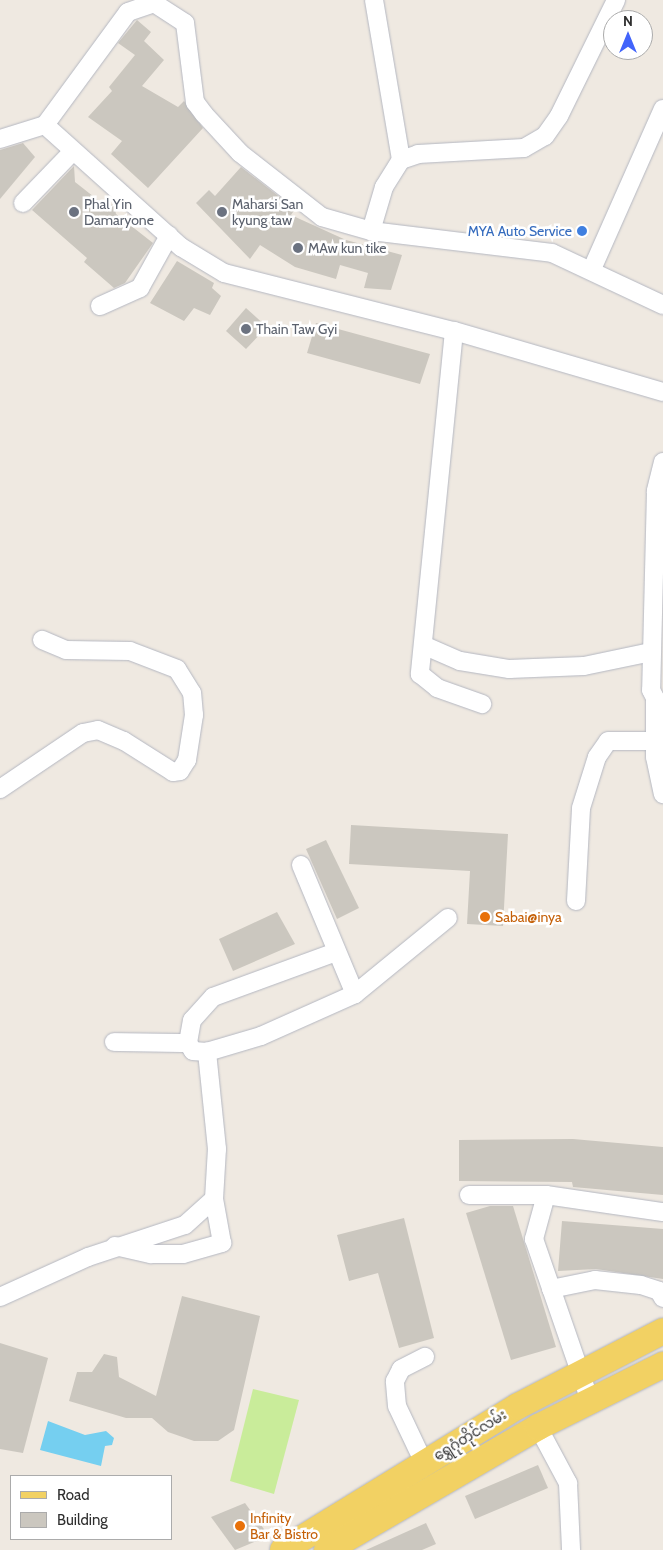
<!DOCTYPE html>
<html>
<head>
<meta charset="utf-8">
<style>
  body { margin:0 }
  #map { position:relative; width:663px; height:1550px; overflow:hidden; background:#efe9e1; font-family:Cabin,"Noto Sans Myanmar",sans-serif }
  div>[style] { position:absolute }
  .pitch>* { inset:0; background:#c9ec9a }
  .water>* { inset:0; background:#75cff0 }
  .building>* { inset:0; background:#cbc7bf }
  .roads { filter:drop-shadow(0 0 1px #b4b7c1) drop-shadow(0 0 1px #b4b7c1) }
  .street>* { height:18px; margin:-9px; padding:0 9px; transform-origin:9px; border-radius:9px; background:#fff }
  .primary>* { height:26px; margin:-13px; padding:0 13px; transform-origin:13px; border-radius:13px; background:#f2d163 }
  .dots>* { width:14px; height:14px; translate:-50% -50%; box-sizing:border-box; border:2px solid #fff; border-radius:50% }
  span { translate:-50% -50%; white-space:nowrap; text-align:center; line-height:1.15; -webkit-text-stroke:5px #fff; paint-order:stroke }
  .worship-label { font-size:14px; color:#5b616d }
  .left { translate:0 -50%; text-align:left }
  .shop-label { font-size:14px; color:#366cbe }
  .right { translate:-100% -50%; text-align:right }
  .food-label { font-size:14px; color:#c56008 }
  .street-label { font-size:14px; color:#2e2e2e }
  .legend { position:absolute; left:10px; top:1475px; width:162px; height:65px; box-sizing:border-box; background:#fff; border:1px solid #ababab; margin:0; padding:6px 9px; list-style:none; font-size:15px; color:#2e2e2e }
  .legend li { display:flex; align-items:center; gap:10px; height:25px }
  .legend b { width:25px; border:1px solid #ababab }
  .north { position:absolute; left:603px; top:10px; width:50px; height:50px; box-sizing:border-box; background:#fff; border:1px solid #ababab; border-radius:50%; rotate:0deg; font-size:14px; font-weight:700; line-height:20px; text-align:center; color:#2e2e2e }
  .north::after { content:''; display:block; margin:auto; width:18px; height:22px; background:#4264fb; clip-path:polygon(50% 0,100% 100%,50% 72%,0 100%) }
</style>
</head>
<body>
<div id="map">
  <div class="pitch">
    <i style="clip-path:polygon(253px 1389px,299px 1400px,274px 1494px,230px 1481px)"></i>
  </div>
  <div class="water">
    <i style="clip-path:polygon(48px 1421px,85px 1435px,106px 1431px,114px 1438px,112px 1445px,105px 1446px,101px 1466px,40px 1450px)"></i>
  </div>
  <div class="building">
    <i style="clip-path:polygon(137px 20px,151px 32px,144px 41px,164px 60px,142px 86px,178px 107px,184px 101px,203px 128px,148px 188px,111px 154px,122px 141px,88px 117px,112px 91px,109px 87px,135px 55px,118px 43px)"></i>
    <i style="clip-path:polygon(23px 143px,35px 157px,0 199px,0 150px)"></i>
    <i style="clip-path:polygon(74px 166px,75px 182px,103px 204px,114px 205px,116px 214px,153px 243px,125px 283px,114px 288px,84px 262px,87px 258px,32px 210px)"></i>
    <i style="clip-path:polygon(241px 167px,295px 209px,291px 215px,346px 240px,402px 255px,391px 290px,364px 288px,368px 273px,340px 265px,336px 279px,295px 267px,260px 245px,250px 259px,196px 203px,209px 190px,215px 196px)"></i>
    <i style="clip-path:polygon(177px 261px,214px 283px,212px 288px,221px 296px,210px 315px,194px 308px,184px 321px,150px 303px)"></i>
    <i style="clip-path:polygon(246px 308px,267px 327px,246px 349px,226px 331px)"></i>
    <i style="clip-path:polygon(316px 323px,430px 354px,420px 384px,307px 353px)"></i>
    <i style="clip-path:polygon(351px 825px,508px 834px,503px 926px,467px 924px,470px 871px,349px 864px)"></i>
    <i style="clip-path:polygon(326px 840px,359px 908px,337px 919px,306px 849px)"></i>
    <i style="clip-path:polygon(277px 912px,295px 944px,233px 971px,219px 939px)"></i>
    <i style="clip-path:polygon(573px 1139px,663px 1147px,663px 1195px,573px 1187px,572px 1182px,459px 1181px,459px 1140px)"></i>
    <i style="clip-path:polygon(490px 1206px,513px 1206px,556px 1347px,511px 1360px,466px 1213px)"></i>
    <i style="clip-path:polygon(404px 1218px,434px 1338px,399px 1348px,378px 1273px,349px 1281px,337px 1235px)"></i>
    <i style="clip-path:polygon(562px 1221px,663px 1229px,663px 1279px,596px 1269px,558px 1271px)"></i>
    <i style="clip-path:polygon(182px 1296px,260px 1316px,234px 1430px,218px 1441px,194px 1441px,168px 1432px,152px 1418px,126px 1418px,69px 1401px,77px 1372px,92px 1372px,104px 1354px,117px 1357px,119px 1377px,156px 1396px)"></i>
    <i style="clip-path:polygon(0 1343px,48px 1358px,23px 1453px,0 1449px)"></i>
    <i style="clip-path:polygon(538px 1465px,548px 1488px,475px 1519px,465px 1496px)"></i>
    <i style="clip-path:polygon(245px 1503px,269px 1536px,235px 1550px,211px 1517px)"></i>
    <i style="clip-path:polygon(426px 1523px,436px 1544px,422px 1550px,366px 1550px)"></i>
  </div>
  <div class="roads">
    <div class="street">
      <i style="left:374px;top:0;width:162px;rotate:80.4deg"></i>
      <i style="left:45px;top:125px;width:183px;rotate:41.9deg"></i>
      <i style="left:181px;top:247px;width:50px;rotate:31.2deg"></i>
      <i style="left:224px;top:273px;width:237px;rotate:14.2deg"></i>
      <i style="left:454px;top:331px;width:218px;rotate:16.3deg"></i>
      <i style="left:0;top:139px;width:47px;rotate:-17.3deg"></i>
      <i style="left:45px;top:125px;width:140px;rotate:-53.7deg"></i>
      <i style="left:128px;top:12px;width:28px;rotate:-19deg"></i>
      <i style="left:154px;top:3px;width:37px;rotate:33deg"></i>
      <i style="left:185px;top:23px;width:80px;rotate:82.8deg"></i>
      <i style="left:195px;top:102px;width:15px;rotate:53deg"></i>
      <i style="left:204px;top:114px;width:53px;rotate:47.3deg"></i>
      <i style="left:240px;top:153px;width:104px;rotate:38deg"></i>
      <i style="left:322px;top:217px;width:51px;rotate:15.9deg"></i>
      <i style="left:371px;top:231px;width:182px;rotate:6.9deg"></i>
      <i style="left:552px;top:253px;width:123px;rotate:25.1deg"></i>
      <i style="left:23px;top:203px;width:72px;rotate:-46.1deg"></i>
      <i style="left:371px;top:231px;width:46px;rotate:-73.5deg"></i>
      <i style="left:384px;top:187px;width:32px;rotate:-58deg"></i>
      <i style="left:401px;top:160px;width:18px;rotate:-19deg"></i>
      <i style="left:418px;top:154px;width:106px;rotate:-3.2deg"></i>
      <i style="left:524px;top:148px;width:24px;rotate:-30deg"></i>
      <i style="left:545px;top:136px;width:24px;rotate:-55deg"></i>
      <i style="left:559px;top:116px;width:129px;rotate:-63.8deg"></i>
      <i style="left:592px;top:269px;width:175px;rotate:-66.1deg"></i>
      <i style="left:100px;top:306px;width:44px;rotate:-24.2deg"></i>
      <i style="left:140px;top:288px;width:60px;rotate:-60.9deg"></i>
      <i style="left:454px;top:331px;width:345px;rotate:95.7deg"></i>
      <i style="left:420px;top:674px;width:22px;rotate:39deg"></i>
      <i style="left:437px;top:688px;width:48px;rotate:19.6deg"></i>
      <i style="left:663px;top:462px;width:30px;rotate:104deg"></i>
      <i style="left:656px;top:491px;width:199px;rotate:91.4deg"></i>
      <i style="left:651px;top:690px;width:9px;rotate:63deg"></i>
      <i style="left:655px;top:698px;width:59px;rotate:90deg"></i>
      <i style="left:655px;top:757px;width:38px;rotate:78deg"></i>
      <i style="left:423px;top:645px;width:40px;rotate:23.4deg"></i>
      <i style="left:460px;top:661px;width:50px;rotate:9.3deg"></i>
      <i style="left:509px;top:669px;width:75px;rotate:-2.3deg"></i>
      <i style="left:584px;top:666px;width:68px;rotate:-11.8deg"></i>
      <i style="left:0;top:789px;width:100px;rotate:-34deg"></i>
      <i style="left:83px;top:733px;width:15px;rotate:-11deg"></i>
      <i style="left:98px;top:730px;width:28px;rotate:23deg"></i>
      <i style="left:124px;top:741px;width:58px;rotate:32.3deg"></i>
      <i style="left:173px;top:772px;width:7px;rotate:-8deg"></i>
      <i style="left:180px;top:771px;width:13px;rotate:-58deg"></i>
      <i style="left:187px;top:760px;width:46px;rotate:-81.2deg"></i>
      <i style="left:194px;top:715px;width:22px;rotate:-95deg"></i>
      <i style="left:192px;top:693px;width:28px;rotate:-122deg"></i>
      <i style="left:177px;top:669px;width:50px;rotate:-159deg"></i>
      <i style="left:130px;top:651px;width:64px;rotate:-179.1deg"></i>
      <i style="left:66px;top:650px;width:26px;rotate:-157deg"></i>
      <i style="left:301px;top:865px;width:140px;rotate:67.3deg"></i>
      <i style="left:576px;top:901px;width:93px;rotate:-86.9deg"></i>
      <i style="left:581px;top:808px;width:53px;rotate:-72.6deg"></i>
      <i style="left:597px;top:757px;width:19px;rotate:-55deg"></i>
      <i style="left:608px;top:741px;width:47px"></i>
      <i style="left:336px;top:952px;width:131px;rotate:159.9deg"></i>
      <i style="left:213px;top:997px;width:31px;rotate:132deg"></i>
      <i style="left:192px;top:1020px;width:23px;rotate:100deg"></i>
      <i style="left:188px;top:1043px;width:9px;rotate:58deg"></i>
      <i style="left:193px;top:1051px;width:14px;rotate:4deg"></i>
      <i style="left:207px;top:1052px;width:56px;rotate:-16.5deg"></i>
      <i style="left:261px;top:1036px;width:103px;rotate:-24.1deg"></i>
      <i style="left:355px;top:994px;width:120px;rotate:-39.3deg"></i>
      <i style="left:114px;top:1042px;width:74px;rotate:0.8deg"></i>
      <i style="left:469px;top:1195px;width:77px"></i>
      <i style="left:546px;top:1195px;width:118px;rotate:8.3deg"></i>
      <i style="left:546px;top:1195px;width:46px;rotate:105.3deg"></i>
      <i style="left:534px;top:1239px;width:171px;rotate:70.9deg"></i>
      <i style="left:115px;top:1246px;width:37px;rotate:13deg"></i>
      <i style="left:151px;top:1254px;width:32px"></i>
      <i style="left:183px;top:1254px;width:41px;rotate:-15.8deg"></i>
      <i style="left:222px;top:1243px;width:45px;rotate:-100.3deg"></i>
      <i style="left:214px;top:1199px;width:50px;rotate:-86.6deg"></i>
      <i style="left:217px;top:1149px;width:98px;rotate:-95.9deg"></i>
      <i style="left:551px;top:1289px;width:45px;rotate:-11.6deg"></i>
      <i style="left:595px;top:1280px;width:46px;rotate:6.2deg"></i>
      <i style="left:641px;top:1285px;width:19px;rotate:18deg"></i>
      <i style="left:659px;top:1291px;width:8px;rotate:60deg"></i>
      <i style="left:0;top:1297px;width:97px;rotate:-24.4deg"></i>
      <i style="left:88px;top:1257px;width:102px;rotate:-18.3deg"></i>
      <i style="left:185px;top:1225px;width:39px;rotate:-42deg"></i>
      <i style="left:538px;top:1427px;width:64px;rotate:61.8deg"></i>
      <i style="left:568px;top:1483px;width:67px;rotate:87.4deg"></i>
      <i style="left:424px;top:1463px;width:63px;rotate:-115.3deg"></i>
      <i style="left:397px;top:1406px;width:25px;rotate:-95deg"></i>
      <i style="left:395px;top:1381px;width:13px;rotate:-63deg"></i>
      <i style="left:401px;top:1369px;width:27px;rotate:-27deg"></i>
    </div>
    <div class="primary">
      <i style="left:283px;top:1550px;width:276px;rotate:-31.5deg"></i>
      <i style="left:518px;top:1406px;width:163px;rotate:-27.3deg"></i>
      <i style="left:327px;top:1550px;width:244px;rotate:-30.2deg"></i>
      <i style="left:538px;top:1427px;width:140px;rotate:-26.4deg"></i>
    </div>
  </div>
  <div class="dots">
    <i style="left:74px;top:212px;background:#6b7280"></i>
    <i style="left:222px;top:212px;background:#6b7280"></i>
    <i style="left:582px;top:231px;background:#3f7fe0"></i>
    <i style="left:298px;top:248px;background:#6b7280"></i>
    <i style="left:246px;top:329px;background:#6b7280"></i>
    <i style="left:485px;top:917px;background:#e8710a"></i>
    <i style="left:240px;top:1526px;background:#e8710a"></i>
  </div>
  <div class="worship-label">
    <span class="left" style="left:84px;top:212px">Phal Yin<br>Damaryone</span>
    <span class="left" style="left:232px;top:212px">Maharsi San<br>kyung taw</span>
    <span class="left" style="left:308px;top:248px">MAw kun tike</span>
    <span class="left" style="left:256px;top:329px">Thain Taw Gyi</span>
  </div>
  <div class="shop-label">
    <span class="right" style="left:572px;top:231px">MYA Auto Service</span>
  </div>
  <div class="food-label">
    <span class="left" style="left:495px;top:917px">Sabai@inya</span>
    <span class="left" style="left:250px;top:1526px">Infinity<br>Bar &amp; Bistro</span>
  </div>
  <div class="street-label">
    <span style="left:470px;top:1435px;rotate:-32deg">ရွှေဂုံတိုင်လမ်း</span>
  </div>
  <ul class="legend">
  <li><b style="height:6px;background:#f2d163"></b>Road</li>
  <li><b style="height:14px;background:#cbc7bf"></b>Building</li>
  </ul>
  <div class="north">N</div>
</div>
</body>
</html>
